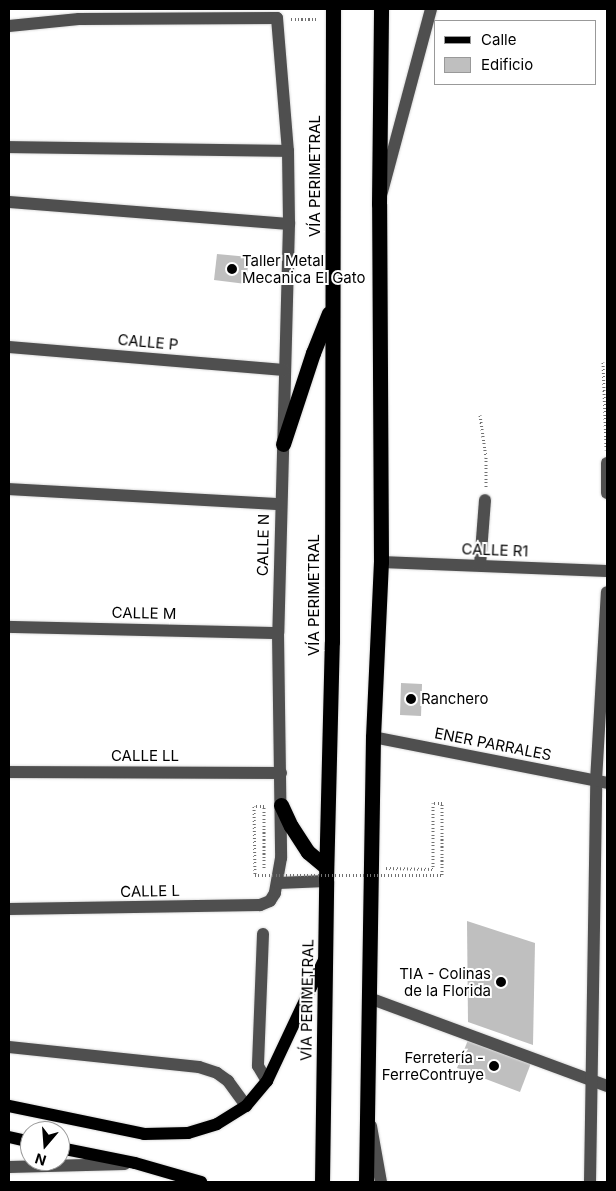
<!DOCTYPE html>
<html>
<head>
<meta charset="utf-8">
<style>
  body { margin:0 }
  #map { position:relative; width:616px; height:1191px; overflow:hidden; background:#fff; font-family:Inter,sans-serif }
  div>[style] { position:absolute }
  .building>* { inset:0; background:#bfbfbf }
  .path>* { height:3px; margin-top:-1.5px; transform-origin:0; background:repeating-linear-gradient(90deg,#717171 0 1px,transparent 0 3.5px) }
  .roads { filter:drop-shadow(0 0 1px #dbdbdb) drop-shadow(0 0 1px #dbdbdb) }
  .minor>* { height:12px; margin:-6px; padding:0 6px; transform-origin:6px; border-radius:6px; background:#4f4f4f }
  .major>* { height:12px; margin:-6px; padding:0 6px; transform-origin:6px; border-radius:6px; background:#000 }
  .highway>* { height:15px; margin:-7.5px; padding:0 7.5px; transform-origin:7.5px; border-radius:7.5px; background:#000 }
  .path-bridge>* { height:3px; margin-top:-1.5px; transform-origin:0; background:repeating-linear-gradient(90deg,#717171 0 1px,transparent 0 3.5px) }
  .dots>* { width:14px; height:14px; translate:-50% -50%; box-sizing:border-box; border:2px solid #fff; border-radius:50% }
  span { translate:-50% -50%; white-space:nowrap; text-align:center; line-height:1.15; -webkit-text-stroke:4px #fff; paint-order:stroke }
  .street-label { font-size:15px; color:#000 }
  .poi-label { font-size:15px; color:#000 }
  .left { translate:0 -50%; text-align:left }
  .right { translate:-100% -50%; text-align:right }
  .frame { position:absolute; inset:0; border:10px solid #000; pointer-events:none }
  .legend { position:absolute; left:434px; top:20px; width:162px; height:65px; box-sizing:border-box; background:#fff; border:1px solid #999; margin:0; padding:6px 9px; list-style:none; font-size:15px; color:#000 }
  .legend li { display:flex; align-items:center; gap:10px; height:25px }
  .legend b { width:25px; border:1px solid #999 }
  .north { position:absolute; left:20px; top:1121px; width:50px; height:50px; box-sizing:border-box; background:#fff; border:1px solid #999; border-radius:50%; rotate:198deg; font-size:14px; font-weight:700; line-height:20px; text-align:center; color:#000 }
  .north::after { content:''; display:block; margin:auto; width:18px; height:22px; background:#000; clip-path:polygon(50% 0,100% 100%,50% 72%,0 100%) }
</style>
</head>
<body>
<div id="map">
  <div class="building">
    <i style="clip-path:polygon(217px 254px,249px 257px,246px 284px,214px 280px)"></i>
    <i style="clip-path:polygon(401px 683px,422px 684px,421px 716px,400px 715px)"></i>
    <i style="clip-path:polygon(467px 921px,535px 943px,533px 1045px,468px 1022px)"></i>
    <i style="clip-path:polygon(468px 1040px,531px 1063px,520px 1092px,457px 1068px)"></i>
  </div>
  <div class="path">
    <i style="left:291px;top:19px;width:27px"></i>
    <i style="left:603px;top:362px;width:88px;rotate:88deg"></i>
    <i style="left:480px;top:415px;width:42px;rotate:81.9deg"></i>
    <i style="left:486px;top:457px;width:30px;rotate:90deg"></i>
    <i style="left:386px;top:868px;width:47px;rotate:1.2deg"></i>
  </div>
  <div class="roads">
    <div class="minor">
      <i style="left:9px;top:26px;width:70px;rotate:-5.7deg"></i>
      <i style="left:79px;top:19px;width:198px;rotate:-0.3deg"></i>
      <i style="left:277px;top:18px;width:133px;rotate:85.3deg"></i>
      <i style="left:288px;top:151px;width:73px;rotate:89.2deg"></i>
      <i style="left:289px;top:224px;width:409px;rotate:91.5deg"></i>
      <i style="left:278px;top:633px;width:225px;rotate:89.2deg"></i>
      <i style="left:281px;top:858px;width:36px;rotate:100deg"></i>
      <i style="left:275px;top:893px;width:9px;rotate:122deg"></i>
      <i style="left:270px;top:901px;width:11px;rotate:158deg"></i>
      <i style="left:260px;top:905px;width:251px;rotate:179.1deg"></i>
      <i style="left:9px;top:147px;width:279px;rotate:0.8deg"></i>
      <i style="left:382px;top:192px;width:189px;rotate:-75deg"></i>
      <i style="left:9px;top:202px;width:281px;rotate:4.5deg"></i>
      <i style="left:9px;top:347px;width:276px;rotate:4.8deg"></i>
      <i style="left:607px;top:463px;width:30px;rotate:90deg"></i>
      <i style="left:9px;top:489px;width:271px;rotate:3.2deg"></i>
      <i style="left:381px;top:562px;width:226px;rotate:2.3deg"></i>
      <i style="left:480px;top:565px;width:65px;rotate:-85.6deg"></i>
      <i style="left:9px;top:627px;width:269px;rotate:1.3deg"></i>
      <i style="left:373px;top:737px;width:238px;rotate:11.1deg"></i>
      <i style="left:9px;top:772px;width:272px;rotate:0.2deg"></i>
      <i style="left:278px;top:883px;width:48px;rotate:-2.4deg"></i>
      <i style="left:263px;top:934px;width:132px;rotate:92.2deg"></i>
      <i style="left:258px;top:1066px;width:17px;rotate:59deg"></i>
      <i style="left:369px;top:998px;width:254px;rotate:20.3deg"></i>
      <i style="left:9px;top:1047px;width:191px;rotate:6deg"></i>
      <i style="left:199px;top:1067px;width:19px;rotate:18deg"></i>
      <i style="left:217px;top:1073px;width:14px;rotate:36deg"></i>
      <i style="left:228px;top:1081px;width:31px;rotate:54deg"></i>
      <i style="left:371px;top:1126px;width:57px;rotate:79.9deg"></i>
      <i style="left:9px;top:1167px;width:116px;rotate:-1.5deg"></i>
      <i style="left:590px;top:1182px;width:401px;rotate:-89.1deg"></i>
      <i style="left:596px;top:781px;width:189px;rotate:-86.7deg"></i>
    </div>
    <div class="major">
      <i style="left:9px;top:1106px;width:138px;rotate:11.7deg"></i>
      <i style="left:144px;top:1134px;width:44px;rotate:-1.3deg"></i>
      <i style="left:188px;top:1133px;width:30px;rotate:-17deg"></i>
      <i style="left:217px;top:1124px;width:34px;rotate:-32deg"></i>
      <i style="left:246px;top:1106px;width:33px;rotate:-50deg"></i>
      <i style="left:267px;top:1081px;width:134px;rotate:-64.8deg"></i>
      <i style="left:9px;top:1137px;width:22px;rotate:13deg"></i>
      <i style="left:60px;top:1148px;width:76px;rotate:11.3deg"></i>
      <i style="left:135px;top:1163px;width:69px;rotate:16.1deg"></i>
    </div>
    <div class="highway">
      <i style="left:283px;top:444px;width:96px;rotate:-71.8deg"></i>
      <i style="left:313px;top:353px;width:43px;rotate:-68.2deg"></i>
      <i style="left:281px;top:805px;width:23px;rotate:65deg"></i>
      <i style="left:291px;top:826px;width:31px;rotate:57deg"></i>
      <i style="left:308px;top:852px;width:23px;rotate:40deg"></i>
      <i style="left:322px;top:1182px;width:301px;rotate:-89.2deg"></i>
      <i style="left:326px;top:881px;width:239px;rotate:-88.6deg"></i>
      <i style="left:332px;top:642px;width:633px;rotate:-89.91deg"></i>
      <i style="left:366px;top:1182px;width:445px;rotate:-89.1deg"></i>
      <i style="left:373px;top:737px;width:175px;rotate:-87.4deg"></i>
      <i style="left:381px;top:562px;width:358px;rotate:-90.3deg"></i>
      <i style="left:379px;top:204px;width:195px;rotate:-89.4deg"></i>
    </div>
  </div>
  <div class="path-bridge">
    <i style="left:264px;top:868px;width:62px;rotate:-90deg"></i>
    <i style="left:264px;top:806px;width:10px;rotate:180deg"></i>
    <i style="left:254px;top:806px;width:69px;rotate:89.2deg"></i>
    <i style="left:255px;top:875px;width:187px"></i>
    <i style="left:442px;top:875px;width:72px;rotate:-90deg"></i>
    <i style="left:442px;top:803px;width:9px;rotate:180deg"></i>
    <i style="left:433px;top:803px;width:66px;rotate:90deg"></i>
  </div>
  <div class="dots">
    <i style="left:232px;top:269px;background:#000"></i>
    <i style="left:411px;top:699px;background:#000"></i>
    <i style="left:501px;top:982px;background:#000"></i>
    <i style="left:494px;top:1066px;background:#000"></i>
  </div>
  <div class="street-label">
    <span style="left:315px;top:176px;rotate:-90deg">VÍA PERIMETRAL</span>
    <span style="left:148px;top:342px;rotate:5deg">CALLE P</span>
    <span style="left:263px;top:545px;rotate:-89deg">CALLE N</span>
    <span style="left:495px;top:550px;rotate:2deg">CALLE R1</span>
    <span style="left:314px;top:595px;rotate:-90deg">VÍA PERIMETRAL</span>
    <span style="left:144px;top:613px;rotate:1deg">CALLE M</span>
    <span style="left:493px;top:744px;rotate:11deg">ENER PARRALES</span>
    <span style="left:145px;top:756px">CALLE LL</span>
    <span style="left:150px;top:891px;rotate:-1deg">CALLE L</span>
    <span style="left:307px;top:1000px;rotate:-89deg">VÍA PERIMETRAL</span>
  </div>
  <div class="poi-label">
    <span class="left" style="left:242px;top:269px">Taller Metal<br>Mecanica El Gato</span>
    <span class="left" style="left:421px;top:699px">Ranchero</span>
    <span class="right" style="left:491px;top:982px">TIA - Colinas<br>de la Florida</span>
    <span class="right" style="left:484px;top:1066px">Ferretería -<br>FerreContruye</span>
  </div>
  <div class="frame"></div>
  <ul class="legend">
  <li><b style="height:6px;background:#000"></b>Calle</li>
  <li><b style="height:14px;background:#bfbfbf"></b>Edificio</li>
  </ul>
  <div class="north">N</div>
</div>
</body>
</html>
